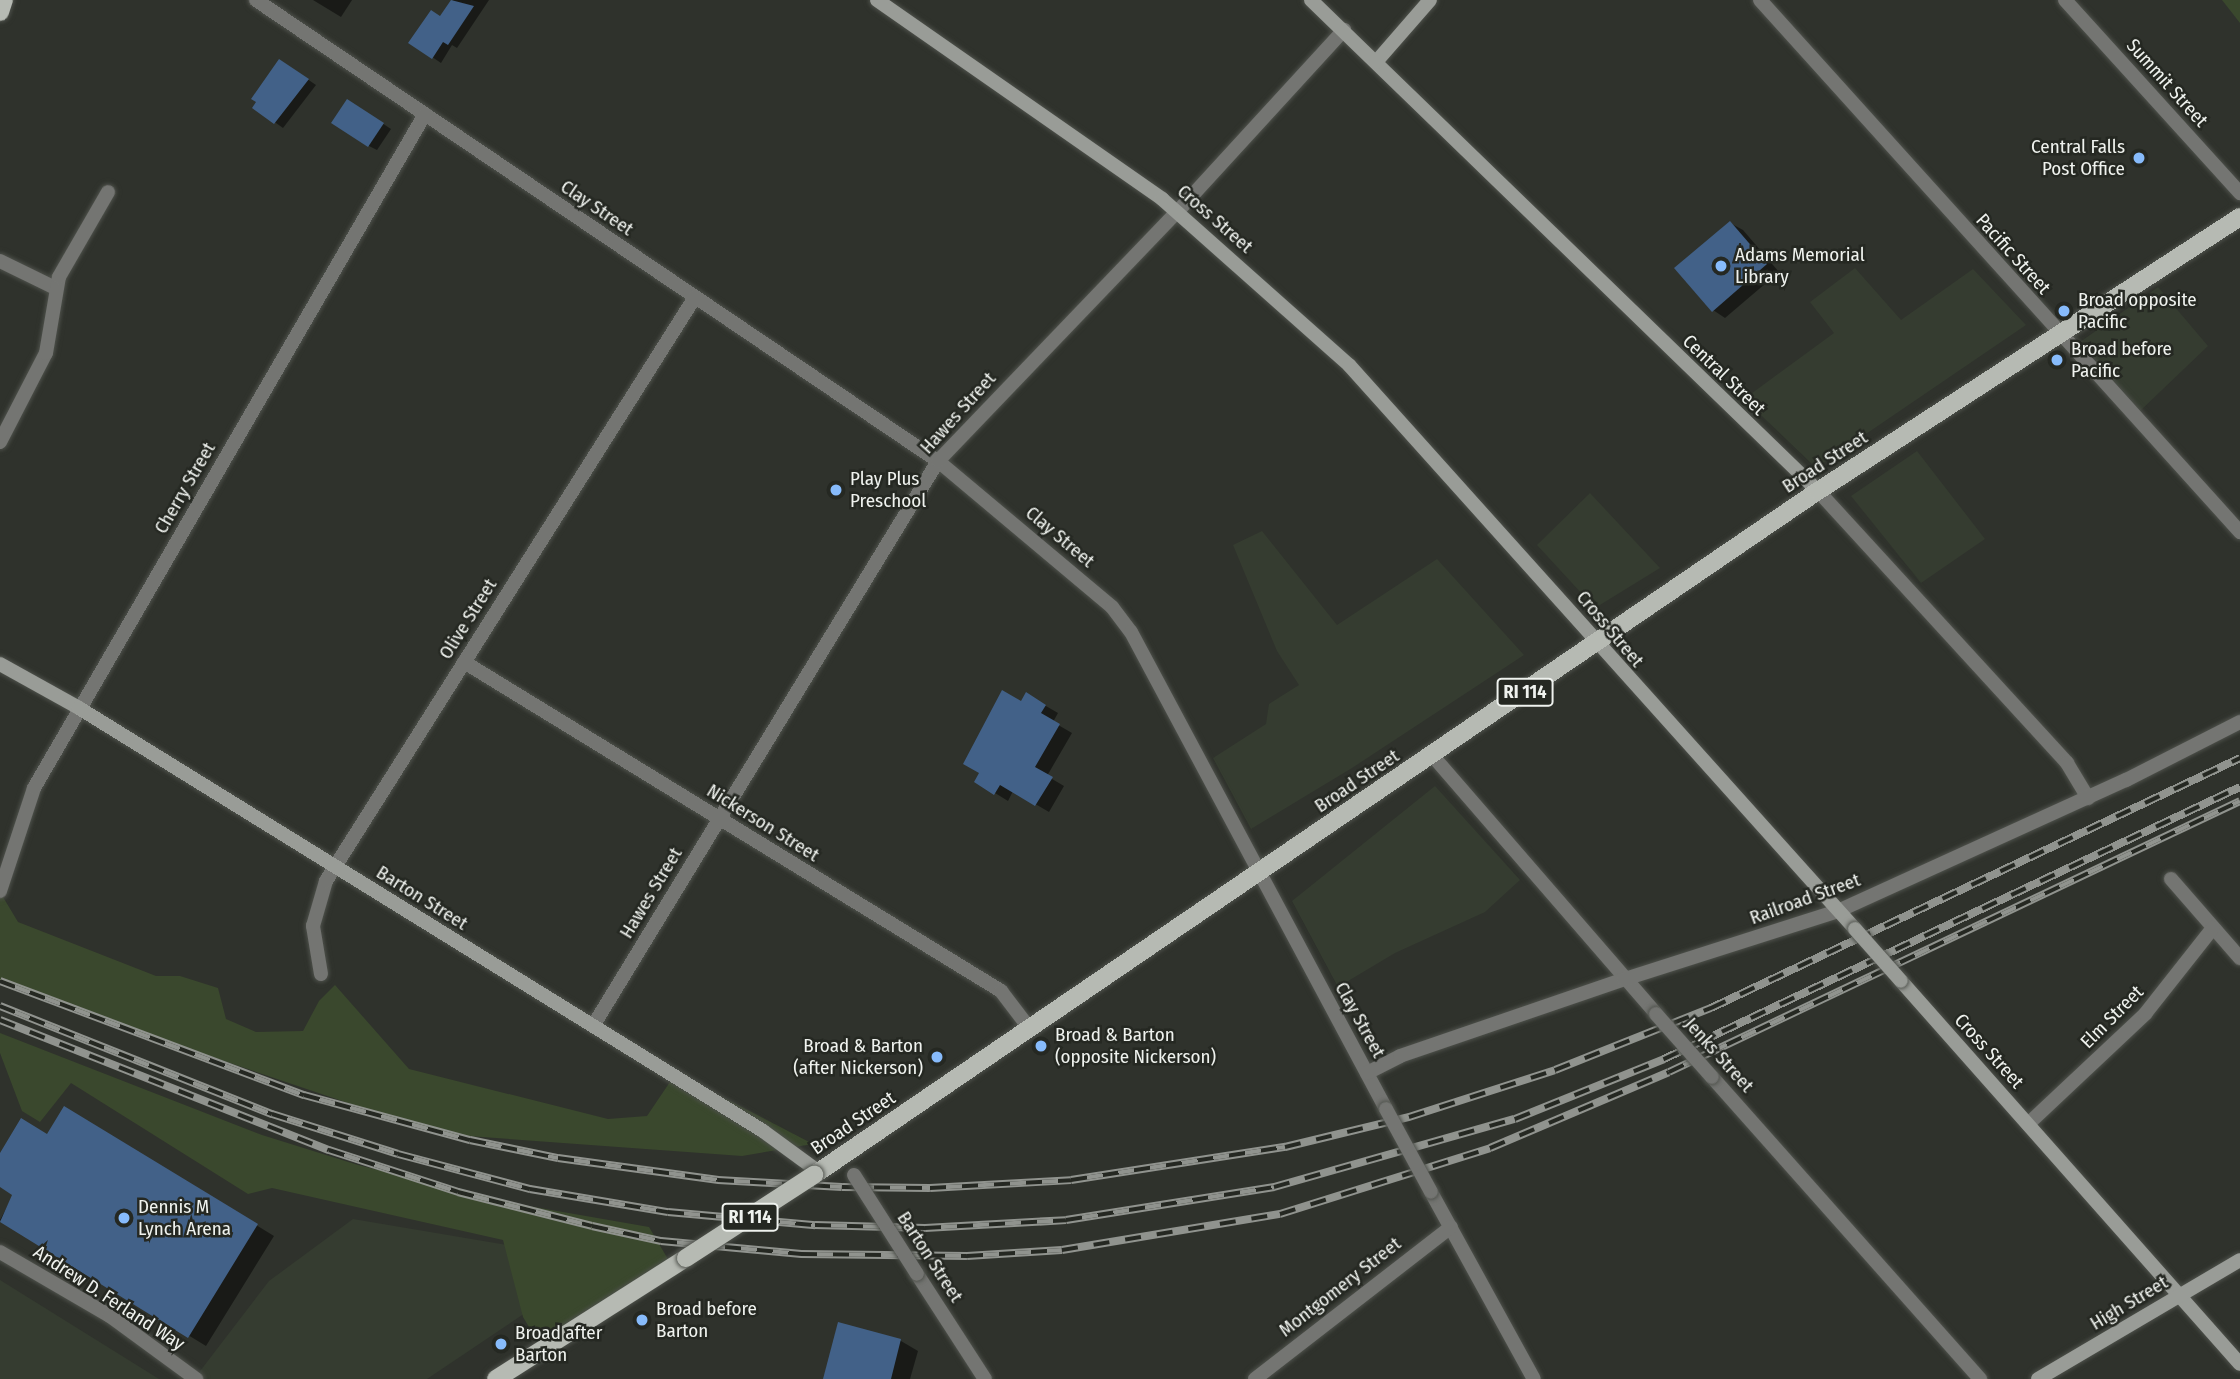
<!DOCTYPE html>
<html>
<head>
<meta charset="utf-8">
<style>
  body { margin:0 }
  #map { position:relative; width:2240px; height:1379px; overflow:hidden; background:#2f322c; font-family:"Fira Sans Condensed",sans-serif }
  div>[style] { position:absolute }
  .built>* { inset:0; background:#353c30 }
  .green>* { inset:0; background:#3a482d }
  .shadow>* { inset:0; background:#0007 }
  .building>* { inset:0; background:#426188 }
  .roads { filter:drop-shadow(0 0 2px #4e514b) drop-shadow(0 0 2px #4e514b) }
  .street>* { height:14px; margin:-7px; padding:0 7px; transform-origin:7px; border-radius:7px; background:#747572 }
  .secondary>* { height:14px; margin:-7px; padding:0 7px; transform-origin:7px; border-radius:7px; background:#999c97 }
  .primary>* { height:18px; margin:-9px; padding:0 9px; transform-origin:9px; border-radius:9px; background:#b6bab3 }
  .rail>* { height:8px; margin-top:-4px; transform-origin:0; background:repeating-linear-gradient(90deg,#252822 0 16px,#90938e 0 32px); box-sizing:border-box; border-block:2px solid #90938e }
  .bridges { filter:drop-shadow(0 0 2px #4e514b) drop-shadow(0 0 2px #4e514b) }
  .street-bridge>* { height:14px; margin:-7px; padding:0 7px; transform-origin:7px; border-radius:7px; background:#747572 }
  .secondary-bridge>* { height:14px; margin:-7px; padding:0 7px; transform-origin:7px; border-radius:7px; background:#999c97 }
  .primary-bridge>* { height:18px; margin:-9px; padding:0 9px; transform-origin:9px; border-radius:9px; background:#b6bab3 }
  .dots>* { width:19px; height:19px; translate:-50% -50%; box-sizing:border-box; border:4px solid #252822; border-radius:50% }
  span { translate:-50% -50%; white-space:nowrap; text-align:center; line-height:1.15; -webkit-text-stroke:5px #252822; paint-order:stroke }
  .shield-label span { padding:2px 5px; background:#252822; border:2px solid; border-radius:5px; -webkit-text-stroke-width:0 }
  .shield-label { font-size:18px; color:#eff2ee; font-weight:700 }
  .street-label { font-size:19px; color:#eff2ee }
  .poi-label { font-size:19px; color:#eff2ee }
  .right { translate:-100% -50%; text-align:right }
  .left { translate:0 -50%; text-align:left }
</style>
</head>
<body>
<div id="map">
  <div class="built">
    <i style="clip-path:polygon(1855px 268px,1901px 320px,1973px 269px,2026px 325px,1816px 468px,1744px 399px,1834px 333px,1810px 302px)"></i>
    <i style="clip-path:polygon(2158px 287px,2208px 346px,2140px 411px,2080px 342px)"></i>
    <i style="clip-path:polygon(1917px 451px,1985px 539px,1921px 583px,1851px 496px)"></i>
    <i style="clip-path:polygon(1590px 493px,1660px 568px,1595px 608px,1537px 545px)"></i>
    <i style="clip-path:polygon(1262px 531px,1337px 625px,1437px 559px,1524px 655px,1352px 768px,1251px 829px,1213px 758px,1266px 724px,1269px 704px,1299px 685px,1277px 651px,1233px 545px)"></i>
    <i style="clip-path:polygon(1435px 786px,1520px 880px,1485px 912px,1395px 953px,1338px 987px,1292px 901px)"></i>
    <i style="clip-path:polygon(353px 1219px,542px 1251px,567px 1285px,427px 1379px,194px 1379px,269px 1281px)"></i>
    <i style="clip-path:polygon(0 1280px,159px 1379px,0 1379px)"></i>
  </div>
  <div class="green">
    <i style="clip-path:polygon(2222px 0,2240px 0,2240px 23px)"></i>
    <i style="clip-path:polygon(0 892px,18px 922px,156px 976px,180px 976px,218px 988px,226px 1019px,256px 1032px,303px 1031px,319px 1001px,335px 985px,409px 1069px,608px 1119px,647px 1116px,676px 1073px,813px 1144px,742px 1156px,440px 1134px,64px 1007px,0 980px)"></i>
    <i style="clip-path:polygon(0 1033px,262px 1135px,358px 1165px,517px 1204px,649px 1227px,672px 1266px,542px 1349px,523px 1317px,503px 1240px,272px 1188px,248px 1194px,71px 1083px,40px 1122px,22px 1111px,0 1053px)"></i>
  </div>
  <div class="shadow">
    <i style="clip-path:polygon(313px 0,352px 0,341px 17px)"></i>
    <i style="clip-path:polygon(453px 0,489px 0,457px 48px,452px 45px,441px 63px,410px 42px,441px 18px)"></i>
    <i style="clip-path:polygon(288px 66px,316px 85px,283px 128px,255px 108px)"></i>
    <i style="clip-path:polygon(356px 106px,391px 129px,377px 150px,369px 146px)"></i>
    <i style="clip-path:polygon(1730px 223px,1743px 230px,1779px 272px,1725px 318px,1713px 310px)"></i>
    <i style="clip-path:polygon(1003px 692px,1022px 703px,1039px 702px,1058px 713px,1053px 722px,1072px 733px,1047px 776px,1064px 786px,1049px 812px,1013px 791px,1008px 801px,995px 793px,982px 773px,965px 763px)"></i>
    <i style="clip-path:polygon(82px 1118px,274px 1236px,206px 1346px,0 1220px,14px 1194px,0 1185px,0 1157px)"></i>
    <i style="clip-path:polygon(840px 1324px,901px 1341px,918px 1351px,910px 1379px,825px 1379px)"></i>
  </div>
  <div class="building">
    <i style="clip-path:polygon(451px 0,474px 6px,448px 45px,443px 42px,432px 59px,408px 43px,431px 10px,440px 16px)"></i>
    <i style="clip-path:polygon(279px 59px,309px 79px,274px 124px,252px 108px,256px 102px,251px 99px)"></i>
    <i style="clip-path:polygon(347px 99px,384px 123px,368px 147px,331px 123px)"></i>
    <i style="clip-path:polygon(1730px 221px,1767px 264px,1712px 312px,1674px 268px)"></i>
    <i style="clip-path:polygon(1002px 690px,1021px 701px,1026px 692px,1046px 705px,1041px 713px,1060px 724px,1035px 767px,1053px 777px,1035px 806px,1000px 785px,994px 795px,974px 782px,979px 773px,963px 764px)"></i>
    <i style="clip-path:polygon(64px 1106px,258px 1224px,188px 1338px,0 1222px,12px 1195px,0 1187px,0 1153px,21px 1118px,47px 1134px)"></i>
    <i style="clip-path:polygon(838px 1322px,901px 1339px,891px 1379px,823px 1379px)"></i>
  </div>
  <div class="roads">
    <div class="street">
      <i style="left:256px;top:0;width:823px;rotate:34.06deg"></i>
      <i style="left:938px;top:461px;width:227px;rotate:40deg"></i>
      <i style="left:1112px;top:607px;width:31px;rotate:53deg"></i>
      <i style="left:1131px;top:632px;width:541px;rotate:61.87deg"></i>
      <i style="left:1760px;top:0;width:717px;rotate:47.94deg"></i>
      <i style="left:2065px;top:0;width:261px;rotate:47.8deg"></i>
      <i style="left:0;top:261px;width:61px;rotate:26.1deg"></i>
      <i style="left:0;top:442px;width:100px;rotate:-62.7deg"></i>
      <i style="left:46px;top:353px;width:77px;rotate:-80.3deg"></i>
      <i style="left:59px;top:277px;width:98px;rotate:-60deg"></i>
      <i style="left:1818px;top:491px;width:369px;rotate:47.5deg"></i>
      <i style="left:2067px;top:763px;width:41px;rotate:59deg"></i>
      <i style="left:464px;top:662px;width:630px;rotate:31.49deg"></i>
      <i style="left:1001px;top:991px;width:48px;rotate:52.7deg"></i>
      <i style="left:1432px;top:755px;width:342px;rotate:49.1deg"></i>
      <i style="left:2171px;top:879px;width:105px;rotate:48.9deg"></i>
      <i style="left:0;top:891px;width:108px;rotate:-71.7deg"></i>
      <i style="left:34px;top:788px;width:779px;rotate:-59.88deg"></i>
      <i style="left:321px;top:974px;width:49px;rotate:-99.5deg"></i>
      <i style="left:313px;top:926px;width:47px;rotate:-73.9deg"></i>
      <i style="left:326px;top:881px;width:691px;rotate:-57.71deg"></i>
      <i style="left:593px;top:1026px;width:662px;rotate:-58.59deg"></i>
      <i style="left:938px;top:461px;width:347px;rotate:-46.2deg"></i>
      <i style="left:1178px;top:211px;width:246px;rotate:-47.5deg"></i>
      <i style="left:1367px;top:1073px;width:37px;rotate:-27deg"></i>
      <i style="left:1400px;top:1056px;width:238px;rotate:-18.9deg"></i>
      <i style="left:1625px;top:979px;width:224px;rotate:-17.7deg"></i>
      <i style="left:1838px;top:911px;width:316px;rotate:-24.5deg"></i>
      <i style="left:2126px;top:780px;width:128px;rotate:-27deg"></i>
      <i style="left:1712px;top:1077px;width:404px;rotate:48.4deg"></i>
      <i style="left:2028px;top:1124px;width:161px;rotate:-43.2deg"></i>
      <i style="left:2145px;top:1014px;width:110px;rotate:-51.7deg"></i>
      <i style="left:1431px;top:1192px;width:213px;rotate:61.2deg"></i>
      <i style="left:0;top:1252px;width:127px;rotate:30.2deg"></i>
      <i style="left:110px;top:1316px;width:107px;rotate:36.2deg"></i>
      <i style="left:917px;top:1274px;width:125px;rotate:57.1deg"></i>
      <i style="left:1255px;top:1379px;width:248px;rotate:-37.8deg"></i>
    </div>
    <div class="secondary">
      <i style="left:877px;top:0;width:348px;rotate:34.9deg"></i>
      <i style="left:1162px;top:199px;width:250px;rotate:41.6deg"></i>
      <i style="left:1349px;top:365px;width:758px;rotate:48.1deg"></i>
      <i style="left:1311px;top:0;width:706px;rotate:44.08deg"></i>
      <i style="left:1376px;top:62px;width:82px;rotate:-48.9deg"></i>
      <i style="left:0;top:664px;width:90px;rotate:29.1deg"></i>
      <i style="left:79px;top:708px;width:804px;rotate:31.73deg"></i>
      <i style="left:763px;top:1131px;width:69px;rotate:36.2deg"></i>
      <i style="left:1901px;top:981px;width:511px;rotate:48.49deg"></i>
      <i style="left:2038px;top:1379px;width:234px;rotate:-30.5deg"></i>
    </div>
    <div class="primary">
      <i style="left:0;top:12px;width:13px;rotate:-72deg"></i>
      <i style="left:814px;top:1175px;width:1215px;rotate:-34.27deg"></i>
      <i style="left:1818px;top:491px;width:503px;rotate:-33deg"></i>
      <i style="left:496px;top:1379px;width:225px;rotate:-32.5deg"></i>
    </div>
  </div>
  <div class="rail">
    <i style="left:0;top:981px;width:325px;rotate:20.6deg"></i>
    <i style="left:304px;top:1095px;width:172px;rotate:15.2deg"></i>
    <i style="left:470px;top:1140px;width:90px;rotate:11.6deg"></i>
    <i style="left:558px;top:1158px;width:162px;rotate:7.8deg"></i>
    <i style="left:718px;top:1180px;width:124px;rotate:3.2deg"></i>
    <i style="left:842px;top:1187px;width:88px;rotate:0.7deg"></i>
    <i style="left:930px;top:1188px;width:141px;rotate:-3.2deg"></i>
    <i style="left:1071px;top:1180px;width:217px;rotate:-8.8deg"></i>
    <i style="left:1285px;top:1147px;width:128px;rotate:-13.6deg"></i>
    <i style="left:1409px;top:1117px;width:153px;rotate:-17.8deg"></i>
    <i style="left:1555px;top:1070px;width:168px;rotate:-21.7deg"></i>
    <i style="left:1711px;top:1008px;width:585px;rotate:-25.29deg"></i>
    <i style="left:0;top:1006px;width:293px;rotate:21.7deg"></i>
    <i style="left:272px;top:1114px;width:132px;rotate:17.6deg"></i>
    <i style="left:398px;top:1154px;width:137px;rotate:14.9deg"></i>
    <i style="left:530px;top:1189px;width:140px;rotate:9.5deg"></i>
    <i style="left:668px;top:1212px;width:148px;rotate:5.1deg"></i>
    <i style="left:815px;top:1225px;width:110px;rotate:1.6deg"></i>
    <i style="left:925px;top:1228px;width:141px;rotate:-3.2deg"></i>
    <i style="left:1066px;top:1220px;width:211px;rotate:-9deg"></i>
    <i style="left:1274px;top:1187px;width:250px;rotate:-15.8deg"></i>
    <i style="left:1515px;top:1119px;width:161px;rotate:-21.9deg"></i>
    <i style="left:1664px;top:1059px;width:637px;rotate:-25.28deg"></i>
    <i style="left:0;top:1020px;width:354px;rotate:21.6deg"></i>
    <i style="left:329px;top:1150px;width:136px;rotate:18deg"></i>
    <i style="left:458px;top:1192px;width:138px;rotate:14.2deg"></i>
    <i style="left:592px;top:1226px;width:71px;rotate:12.3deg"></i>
    <i style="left:661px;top:1241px;width:141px;rotate:5.3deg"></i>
    <i style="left:801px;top:1254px;width:166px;rotate:0.7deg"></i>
    <i style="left:967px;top:1256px;width:95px;rotate:-3.6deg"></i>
    <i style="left:1062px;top:1250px;width:221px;rotate:-9.4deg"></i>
    <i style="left:1280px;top:1214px;width:220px;rotate:-17.4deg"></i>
    <i style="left:1490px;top:1148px;width:194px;rotate:-23deg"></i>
    <i style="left:1669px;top:1072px;width:632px;rotate:-25.39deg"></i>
  </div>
  <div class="bridges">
    <div class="street-bridge">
      <i style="left:1656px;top:1014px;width:84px;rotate:48.4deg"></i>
      <i style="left:1386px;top:1109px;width:94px;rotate:61.5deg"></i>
      <i style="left:854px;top:1175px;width:117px;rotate:57.5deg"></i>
    </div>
    <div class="secondary-bridge">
      <i style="left:1855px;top:929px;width:69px;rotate:48.5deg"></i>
    </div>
    <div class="primary-bridge">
      <i style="left:686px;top:1258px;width:153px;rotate:-33deg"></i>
    </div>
  </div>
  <div class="dots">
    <i style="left:2139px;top:158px;background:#87bbfb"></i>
    <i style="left:1721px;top:266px;background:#87bbfb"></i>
    <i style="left:2064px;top:311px;background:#87bbfb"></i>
    <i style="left:2057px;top:360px;background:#87bbfb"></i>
    <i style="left:836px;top:490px;background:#87bbfb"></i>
    <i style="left:1041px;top:1046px;background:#87bbfb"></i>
    <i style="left:937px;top:1057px;background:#87bbfb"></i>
    <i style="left:124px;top:1218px;background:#87bbfb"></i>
    <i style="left:642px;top:1320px;background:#87bbfb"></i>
    <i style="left:501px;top:1344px;background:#87bbfb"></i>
  </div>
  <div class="shield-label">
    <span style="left:1525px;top:692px">RI 114</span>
    <span style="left:750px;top:1217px">RI 114</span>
  </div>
  <div class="street-label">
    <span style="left:2167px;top:83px;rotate:48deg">Summit Street</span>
    <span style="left:597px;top:208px;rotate:34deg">Clay Street</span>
    <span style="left:1215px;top:219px;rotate:41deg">Cross Street</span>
    <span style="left:2013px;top:254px;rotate:48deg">Pacific Street</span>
    <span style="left:1724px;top:375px;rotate:44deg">Central Street</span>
    <span style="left:958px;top:413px;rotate:-48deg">Hawes Street</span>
    <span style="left:1825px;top:462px;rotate:-33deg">Broad Street</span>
    <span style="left:185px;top:488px;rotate:-60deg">Cherry Street</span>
    <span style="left:1060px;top:537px;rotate:40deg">Clay Street</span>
    <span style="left:468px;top:619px;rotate:-58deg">Olive Street</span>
    <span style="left:1610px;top:629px;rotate:50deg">Cross Street</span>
    <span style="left:1357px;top:781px;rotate:-34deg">Broad Street</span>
    <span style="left:763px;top:823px;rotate:32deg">Nickerson Street</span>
    <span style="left:651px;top:893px;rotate:-59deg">Hawes Street</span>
    <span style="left:422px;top:898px;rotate:32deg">Barton Street</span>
    <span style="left:1805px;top:899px;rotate:-20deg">Railroad Street</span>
    <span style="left:2112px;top:1017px;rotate:-45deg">Elm Street</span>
    <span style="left:1360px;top:1020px;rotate:61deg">Clay Street</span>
    <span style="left:1989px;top:1051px;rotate:48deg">Cross Street</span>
    <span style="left:1719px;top:1055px;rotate:48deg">Jenks Street</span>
    <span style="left:853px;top:1123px;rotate:-34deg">Broad Street</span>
    <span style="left:930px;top:1257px;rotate:57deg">Barton Street</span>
    <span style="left:1340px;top:1287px;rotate:-38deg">Montgomery Street</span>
    <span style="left:109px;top:1298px;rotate:33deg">Andrew D. Ferland Way</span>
    <span style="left:2129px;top:1303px;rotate:-31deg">High Street</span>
  </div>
  <div class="poi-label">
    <span class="right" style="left:2125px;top:158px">Central Falls<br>Post Office</span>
    <span class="left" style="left:1735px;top:266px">Adams Memorial<br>Library</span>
    <span class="left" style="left:2078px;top:311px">Broad opposite<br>Pacific</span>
    <span class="left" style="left:2071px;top:360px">Broad before<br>Pacific</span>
    <span class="left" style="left:850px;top:490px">Play Plus<br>Preschool</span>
    <span class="left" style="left:1055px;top:1046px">Broad &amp; Barton<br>(opposite Nickerson)</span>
    <span class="right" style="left:923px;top:1057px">Broad &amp; Barton<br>(after Nickerson)</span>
    <span class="left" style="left:138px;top:1218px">Dennis M<br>Lynch Arena</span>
    <span class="left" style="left:656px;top:1320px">Broad before<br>Barton</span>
    <span class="left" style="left:515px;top:1344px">Broad after<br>Barton</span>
  </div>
</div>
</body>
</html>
